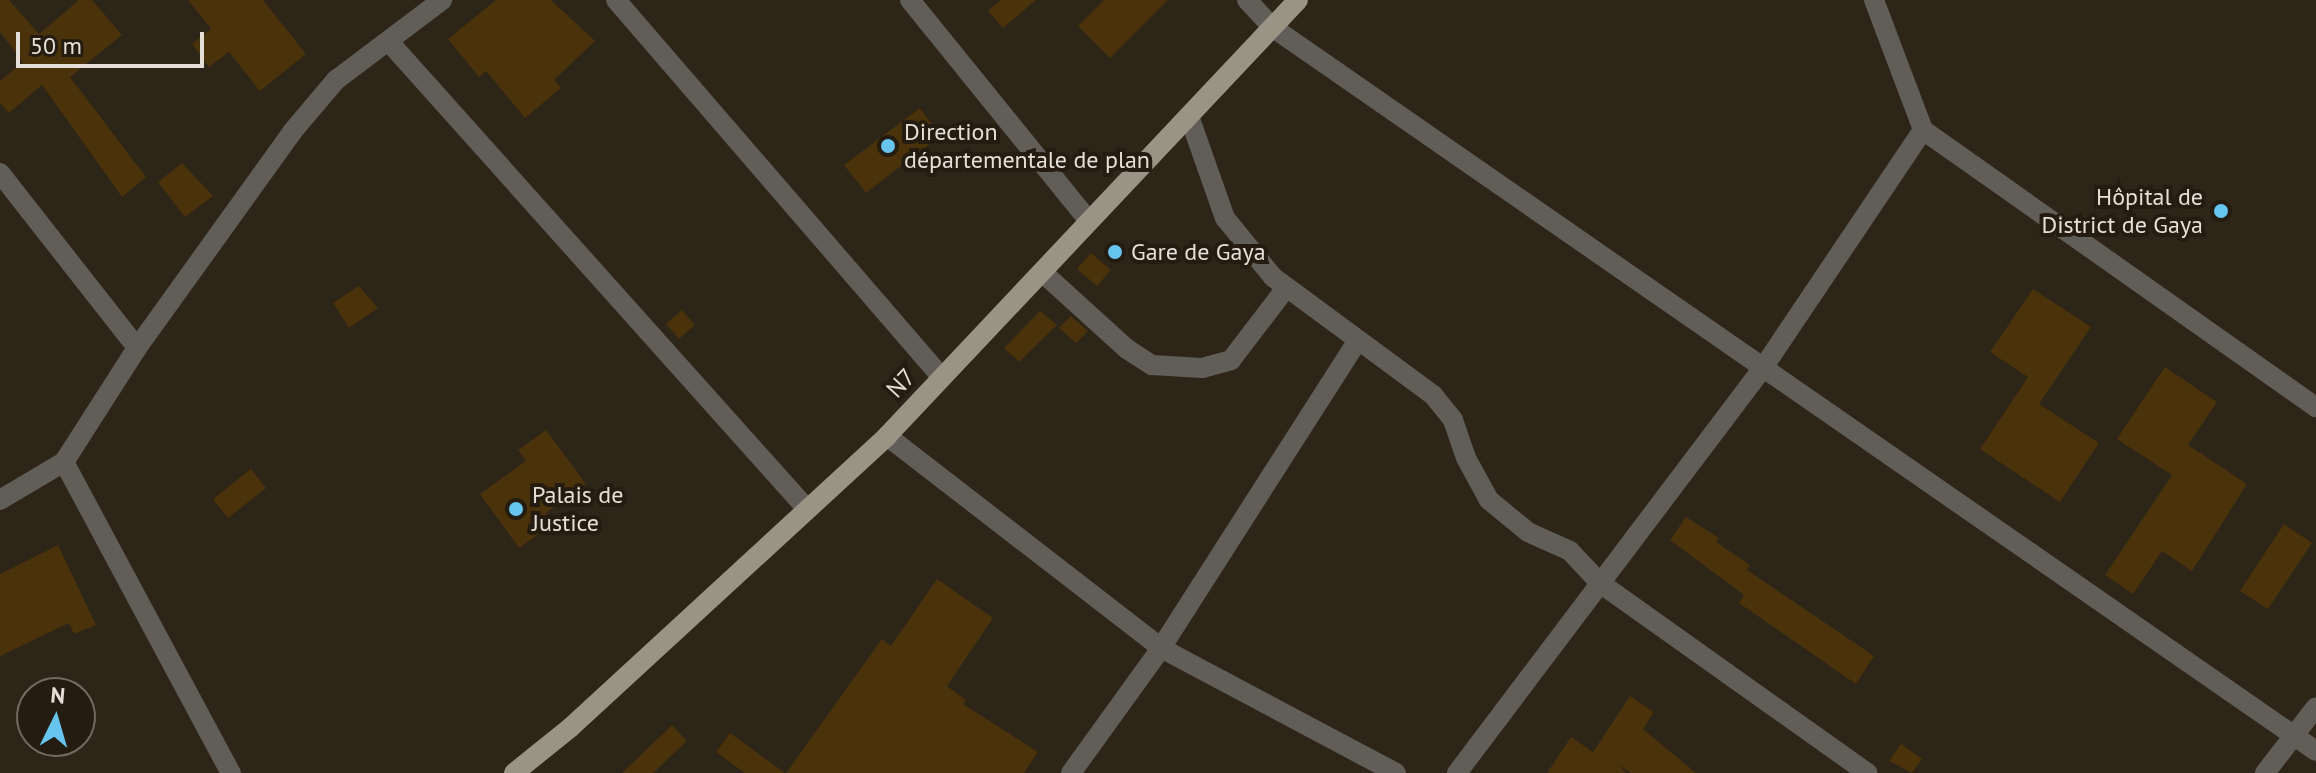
<!DOCTYPE html>
<html>
<head>
<meta charset="utf-8">
<style>
  body { margin:0 }
  #map { position:relative; width:2316px; height:773px; overflow:hidden; background:#2e2519; font-family:"PT Sans",sans-serif }
  div>[style] { position:absolute }
  .building>* { inset:0; background:#4a320a }
  .minor>* { height:20px; margin:-10px; padding:0 10px; transform-origin:10px; border-radius:10px; background:#615e57 }
  .major>* { height:20px; margin:-10px; padding:0 10px; transform-origin:10px; border-radius:10px; background:#9a9486 }
  .dots>* { width:22px; height:22px; translate:-50% -50%; box-sizing:border-box; border:4px solid #241c10; border-radius:50% }
  span { translate:-50% -50%; white-space:nowrap; text-align:center; line-height:1.15; -webkit-text-stroke:8px #241c10; paint-order:stroke }
  .poi-label { font-size:24px; color:#e5dfd7 }
  .left { translate:0 -50%; text-align:left }
  .right { translate:-100% -50%; text-align:right }
  .street-label { font-size:24px; color:#e5dfd7 }
  .north { position:absolute; left:16px; top:677px; width:80px; height:80px; box-sizing:border-box; background:#241c10; border:2px solid #716a60; border-radius:50%; rotate:5deg; font-size:22px; font-weight:700; line-height:32px; text-align:center; color:#e5dfd7 }
  .north::after { content:''; display:block; margin:auto; width:28px; height:36px; background:#66c4ef; clip-path:polygon(50% 0,100% 100%,50% 72%,0 100%) }
  .scale { position:absolute; left:16px; top:32px; width:188px; height:36px; box-sizing:border-box; border:4px solid #e5dfd7; border-top:0; padding-left:10px; font-size:24px; line-height:28px; white-space:nowrap; color:#e5dfd7; -webkit-text-stroke:6px #241c10; paint-order:stroke }
</style>
</head>
<body>
<div id="map">
  <div class="building">
    <i style="clip-path:polygon(0 0,9px 0,39px 34px,79px 0,92px 0,122px 35px,70px 77px,146px 177px,122px 197px,42px 85px,9px 113px,0 103px,0 81px,23px 62px,0 32px)"></i>
    <i style="clip-path:polygon(188px 0,263px 0,306px 54px,260px 91px,229px 52px,209px 67px,192px 44px,211px 29px)"></i>
    <i style="clip-path:polygon(496px 0,551px 0,595px 41px,554px 80px,561px 88px,525px 118px,486px 71px,479px 77px,448px 39px)"></i>
    <i style="clip-path:polygon(1001px 0,1036px 0,1003px 28px,988px 11px)"></i>
    <i style="clip-path:polygon(1104px 0,1168px 0,1110px 58px,1078px 26px)"></i>
    <i style="clip-path:polygon(920px 108px,940px 136px,866px 193px,844px 165px)"></i>
    <i style="clip-path:polygon(182px 163px,213px 196px,185px 217px,158px 182px)"></i>
    <i style="clip-path:polygon(1091px 253px,1111px 270px,1097px 286px,1077px 269px)"></i>
    <i style="clip-path:polygon(359px 286px,378px 308px,349px 328px,333px 303px)"></i>
    <i style="clip-path:polygon(2033px 289px,2091px 327px,2039px 404px,2099px 443px,2060px 502px,1980px 449px,2028px 377px,1990px 352px)"></i>
    <i style="clip-path:polygon(682px 310px,695px 325px,679px 339px,666px 324px)"></i>
    <i style="clip-path:polygon(1040px 311px,1057px 325px,1019px 362px,1004px 348px)"></i>
    <i style="clip-path:polygon(1071px 316px,1088px 331px,1076px 343px,1059px 328px)"></i>
    <i style="clip-path:polygon(2165px 367px,2217px 402px,2188px 445px,2247px 484px,2192px 571px,2162px 551px,2133px 594px,2105px 575px,2172px 475px,2117px 439px)"></i>
    <i style="clip-path:polygon(546px 430px,586px 484px,546px 513px,554px 523px,519px 548px,480px 494px,526px 461px,518px 450px)"></i>
    <i style="clip-path:polygon(251px 469px,266px 488px,228px 518px,213px 499px)"></i>
    <i style="clip-path:polygon(1686px 517px,1719px 538px,1716px 542px,1750px 565px,1747px 570px,1874px 656px,1856px 684px,1739px 603px,1744px 595px,1670px 540px)"></i>
    <i style="clip-path:polygon(2284px 524px,2312px 543px,2268px 609px,2240px 591px)"></i>
    <i style="clip-path:polygon(58px 545px,96px 625px,74px 634px,69px 623px,0 656px,0 574px)"></i>
    <i style="clip-path:polygon(937px 579px,993px 618px,947px 686px,966px 700px,963px 704px,1038px 752px,1024px 773px,786px 773px,882px 639px,891px 646px)"></i>
    <i style="clip-path:polygon(1630px 696px,1654px 712px,1643px 729px,1696px 773px,1631px 773px,1619px 765px,1626px 773px,1547px 773px,1571px 737px,1593px 752px)"></i>
    <i style="clip-path:polygon(672px 725px,687px 741px,653px 773px,622px 773px)"></i>
    <i style="clip-path:polygon(730px 733px,785px 773px,745px 773px,716px 752px)"></i>
    <i style="clip-path:polygon(1901px 744px,1922px 759px,1912px 773px,1889px 761px)"></i>
  </div>
  <div class="minor">
    <i style="left:616px;top:0;width:499px;rotate:49.2deg"></i>
    <i style="left:910px;top:0;width:284px;rotate:51deg"></i>
    <i style="left:1247px;top:0;width:37px;rotate:47deg"></i>
    <i style="left:1272px;top:27px;width:1270px;rotate:34.74deg"></i>
    <i style="left:1874px;top:0;width:139px;rotate:69.3deg"></i>
    <i style="left:1923px;top:130px;width:481px;rotate:35.2deg"></i>
    <i style="left:390px;top:43px;width:624px;rotate:48.18deg"></i>
    <i style="left:1189px;top:116px;width:108px;rotate:70.6deg"></i>
    <i style="left:1225px;top:218px;width:76px;rotate:50.9deg"></i>
    <i style="left:1273px;top:277px;width:199px;rotate:36.4deg"></i>
    <i style="left:1433px;top:395px;width:32px;rotate:51deg"></i>
    <i style="left:1453px;top:420px;width:40px;rotate:71.1deg"></i>
    <i style="left:1466px;top:458px;width:48px;rotate:61.3deg"></i>
    <i style="left:1489px;top:500px;width:50px;rotate:39.4deg"></i>
    <i style="left:1528px;top:532px;width:46px;rotate:24.3deg"></i>
    <i style="left:1570px;top:551px;width:44px;rotate:46.8deg"></i>
    <i style="left:1600px;top:583px;width:328px;rotate:35.4deg"></i>
    <i style="left:0;top:173px;width:222px;rotate:51.9deg"></i>
    <i style="left:1042px;top:272px;width:115px;rotate:42.2deg"></i>
    <i style="left:1127px;top:349px;width:30px;rotate:33deg"></i>
    <i style="left:1152px;top:365px;width:50px;rotate:3.4deg"></i>
    <i style="left:1202px;top:368px;width:30px;rotate:-15deg"></i>
    <i style="left:1231px;top:360px;width:91px;rotate:-52.6deg"></i>
    <i style="left:887px;top:436px;width:346px;rotate:37.7deg"></i>
    <i style="left:1161px;top:648px;width:266px;rotate:28deg"></i>
    <i style="left:64px;top:462px;width:353px;rotate:61.8deg"></i>
    <i style="left:0;top:500px;width:74px;rotate:-30.7deg"></i>
    <i style="left:64px;top:462px;width:135px;rotate:-57.4deg"></i>
    <i style="left:137px;top:348px;width:266px;rotate:-54.3deg"></i>
    <i style="left:292px;top:132px;width:68px;rotate:-49.8deg"></i>
    <i style="left:336px;top:80px;width:133px;rotate:-37deg"></i>
    <i style="left:1071px;top:773px;width:154px;rotate:-54.2deg"></i>
    <i style="left:1161px;top:648px;width:362px;rotate:-57.4deg"></i>
    <i style="left:1457px;top:773px;width:511px;rotate:-52.95deg"></i>
    <i style="left:1765px;top:365px;width:283px;rotate:-56.1deg"></i>
    <i style="left:2265px;top:773px;width:83px;rotate:-52.3deg"></i>
  </div>
  <div class="major">
    <i style="left:514px;top:773px;width:73px;rotate:-38.9deg"></i>
    <i style="left:571px;top:727px;width:430px;rotate:-42.6deg"></i>
    <i style="left:887px;top:436px;width:599px;rotate:-46.69deg"></i>
  </div>
  <div class="dots">
    <i style="left:888px;top:146px;background:#66c4ef"></i>
    <i style="left:2221px;top:211px;background:#66c4ef"></i>
    <i style="left:1115px;top:252px;background:#66c4ef"></i>
    <i style="left:516px;top:509px;background:#66c4ef"></i>
  </div>
  <div class="poi-label">
    <span class="left" style="left:904px;top:146px">Direction<br>départementale de plan</span>
    <span class="right" style="left:2203px;top:211px">Hôpital de<br>District de Gaya</span>
    <span class="left" style="left:1131px;top:252px">Gare de Gaya</span>
    <span class="left" style="left:532px;top:509px">Palais de<br>Justice</span>
  </div>
  <div class="street-label">
    <span style="left:901px;top:383px;rotate:-47deg">N7</span>
  </div>
  <div class="north">N</div>
  <div class="scale">50 m</div>
</div>
</body>
</html>
